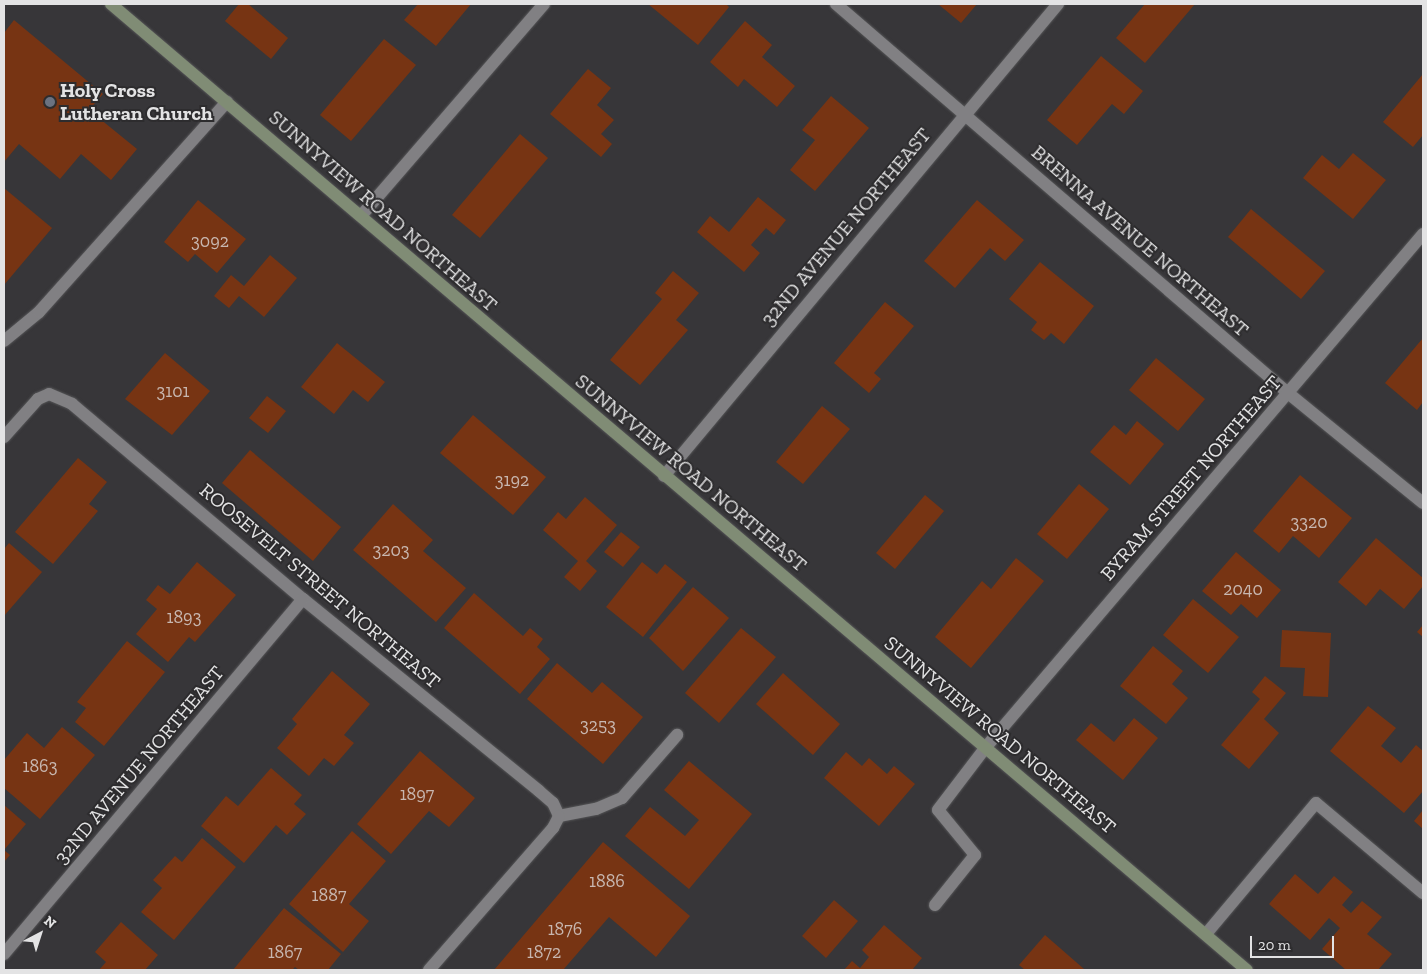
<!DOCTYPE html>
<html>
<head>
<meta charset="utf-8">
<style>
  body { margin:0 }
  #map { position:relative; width:1427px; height:974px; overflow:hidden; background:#373639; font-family:"Zilla Slab",serif }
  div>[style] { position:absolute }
  .building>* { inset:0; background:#773413 }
  .roads { filter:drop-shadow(0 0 1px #555557) drop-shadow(0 0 1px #555557) }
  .service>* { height:12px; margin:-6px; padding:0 6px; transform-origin:6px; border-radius:6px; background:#818083 }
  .minor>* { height:12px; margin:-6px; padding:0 6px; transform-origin:6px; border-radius:6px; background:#818083 }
  .secondary>* { height:12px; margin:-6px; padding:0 6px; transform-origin:6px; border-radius:6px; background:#808c75 }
  .dots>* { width:14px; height:14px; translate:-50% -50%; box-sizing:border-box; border:2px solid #2d2c2e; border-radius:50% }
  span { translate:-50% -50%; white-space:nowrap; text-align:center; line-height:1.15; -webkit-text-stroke:4px #2d2c2e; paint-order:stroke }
  .number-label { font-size:18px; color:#c8b7b0 }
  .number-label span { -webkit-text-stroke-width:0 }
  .poi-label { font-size:20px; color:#e3e3e4; font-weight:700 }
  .left { translate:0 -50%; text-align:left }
  .street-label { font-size:20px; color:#e3e3e4 }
  .frame { position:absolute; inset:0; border:5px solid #e3e3e4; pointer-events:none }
  .north { position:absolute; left:15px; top:909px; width:50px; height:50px; -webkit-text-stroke:4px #2d2c2e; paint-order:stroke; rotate:40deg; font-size:14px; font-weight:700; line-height:20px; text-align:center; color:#e3e3e4 }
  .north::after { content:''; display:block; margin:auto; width:18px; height:22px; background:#e3e3e4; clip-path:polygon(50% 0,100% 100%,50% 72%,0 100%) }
  .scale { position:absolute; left:1250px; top:936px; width:84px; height:22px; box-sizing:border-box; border:2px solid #e3e3e4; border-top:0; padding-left:6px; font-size:15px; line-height:18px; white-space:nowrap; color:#e3e3e4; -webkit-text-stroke:4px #2d2c2e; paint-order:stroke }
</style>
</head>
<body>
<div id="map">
  <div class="building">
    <i style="clip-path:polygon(239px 4px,248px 4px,288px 38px,271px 59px,225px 21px)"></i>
    <i style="clip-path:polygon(418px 4px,471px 4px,436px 46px,404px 20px)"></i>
    <i style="clip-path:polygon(648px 4px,726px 4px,729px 7px,698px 45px)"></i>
    <i style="clip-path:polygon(938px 4px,977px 4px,961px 23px)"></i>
    <i style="clip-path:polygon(1145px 4px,1195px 4px,1145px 63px,1116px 38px)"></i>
    <i style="clip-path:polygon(14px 20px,103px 94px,89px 110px,137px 149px,111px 180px,81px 154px,60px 179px,19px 144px,4px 162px,4px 33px)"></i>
    <i style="clip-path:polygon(745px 21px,772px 45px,762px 57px,795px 86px,777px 107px,744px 79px,738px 87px,710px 62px)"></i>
    <i style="clip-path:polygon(384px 39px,416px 65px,351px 141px,320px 115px)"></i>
    <i style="clip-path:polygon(1101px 56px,1143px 91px,1124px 114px,1112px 104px,1077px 145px,1047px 120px)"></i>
    <i style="clip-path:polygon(588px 69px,611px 88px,597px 105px,614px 120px,601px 134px,612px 144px,601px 157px,550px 114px)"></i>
    <i style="clip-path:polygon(1423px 74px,1423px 135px,1413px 147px,1383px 122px)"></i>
    <i style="clip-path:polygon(831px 96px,869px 128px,815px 191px,790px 170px,815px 140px,802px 130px)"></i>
    <i style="clip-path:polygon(520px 134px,548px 158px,480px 238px,452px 215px)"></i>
    <i style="clip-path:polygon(1353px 153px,1386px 180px,1353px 219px,1303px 178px,1322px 155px,1339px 169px)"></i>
    <i style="clip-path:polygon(4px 188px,52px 228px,4px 285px)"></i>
    <i style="clip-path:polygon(758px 197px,786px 220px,774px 235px,766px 228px,751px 245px,760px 253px,744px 272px,697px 232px,710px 216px,729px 232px)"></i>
    <i style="clip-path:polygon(198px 200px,246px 239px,217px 273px,195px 254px,188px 262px,164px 242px)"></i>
    <i style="clip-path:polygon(977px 200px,1024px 240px,1005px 261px,990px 248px,955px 288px,924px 261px)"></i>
    <i style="clip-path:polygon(1251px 209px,1325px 271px,1301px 299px,1228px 237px)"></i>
    <i style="clip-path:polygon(270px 255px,297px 278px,264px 317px,239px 296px,229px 308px,214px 296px,231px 275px,244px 286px)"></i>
    <i style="clip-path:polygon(1040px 262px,1094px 306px,1064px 344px,1051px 333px,1044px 340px,1031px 330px,1037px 322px,1009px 299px)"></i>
    <i style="clip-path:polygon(673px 271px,699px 293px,676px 320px,688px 330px,640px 385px,610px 360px,662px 299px,655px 293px)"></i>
    <i style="clip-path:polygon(885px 302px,914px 326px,874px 373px,881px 379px,869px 393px,834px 363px)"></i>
    <i style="clip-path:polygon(1423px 338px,1423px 402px,1417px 410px,1385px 383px)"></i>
    <i style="clip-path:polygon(337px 343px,385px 382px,368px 402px,353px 390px,334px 414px,301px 387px)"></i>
    <i style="clip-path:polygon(165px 353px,210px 391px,172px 435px,125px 399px)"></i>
    <i style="clip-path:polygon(1156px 358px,1205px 399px,1178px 431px,1129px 390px)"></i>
    <i style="clip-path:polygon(267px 396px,286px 411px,268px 433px,249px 418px)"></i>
    <i style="clip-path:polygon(822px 406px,850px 429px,803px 484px,776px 462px)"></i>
    <i style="clip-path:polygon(473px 415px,546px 477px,513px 515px,440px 453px)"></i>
    <i style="clip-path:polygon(1137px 421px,1164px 444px,1130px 485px,1090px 452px,1114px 425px,1126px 435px)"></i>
    <i style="clip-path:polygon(250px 450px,341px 527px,313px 561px,222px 483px)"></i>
    <i style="clip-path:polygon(78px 458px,107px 482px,89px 504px,98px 511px,53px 564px,15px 532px)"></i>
    <i style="clip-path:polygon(1300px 475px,1352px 518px,1319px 558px,1293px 536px,1279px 553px,1253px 531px)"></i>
    <i style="clip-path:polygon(1079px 484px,1109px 509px,1067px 559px,1037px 534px)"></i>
    <i style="clip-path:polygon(925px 495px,944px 511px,895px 569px,876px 553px)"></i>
    <i style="clip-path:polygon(585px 497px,617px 525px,586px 561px,597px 571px,580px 591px,564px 577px,578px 561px,543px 530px,558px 512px,566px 519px)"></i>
    <i style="clip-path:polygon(393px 504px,433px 540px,423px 551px,466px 588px,436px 622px,353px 550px)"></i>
    <i style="clip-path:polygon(621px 532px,640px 547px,623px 567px,604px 552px)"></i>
    <i style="clip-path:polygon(1376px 538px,1423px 578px,1423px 586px,1404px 609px,1380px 589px,1366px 606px,1338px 582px)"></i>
    <i style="clip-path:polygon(9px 543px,42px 572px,4px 616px,4px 549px)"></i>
    <i style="clip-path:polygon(1236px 552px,1281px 590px,1257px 618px,1241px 604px,1231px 615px,1202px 591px)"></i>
    <i style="clip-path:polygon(1016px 558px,1044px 581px,971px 668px,935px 637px,982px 581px,991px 589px)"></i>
    <i style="clip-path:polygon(197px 562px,236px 595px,195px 642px,189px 637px,168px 662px,136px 634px,157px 609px,146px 600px,158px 585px,170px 594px)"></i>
    <i style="clip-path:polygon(642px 562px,657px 574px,665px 564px,687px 582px,643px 637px,606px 607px)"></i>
    <i style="clip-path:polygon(693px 587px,729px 618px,683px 671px,649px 638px)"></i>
    <i style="clip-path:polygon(474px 593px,523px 636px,530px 628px,543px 639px,537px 647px,550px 659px,520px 694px,444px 628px)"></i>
    <i style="clip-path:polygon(1193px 599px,1239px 637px,1208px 673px,1163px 635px)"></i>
    <i style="clip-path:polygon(1423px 625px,1423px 637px,1417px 632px)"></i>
    <i style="clip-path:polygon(741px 628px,776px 657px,719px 723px,685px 693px)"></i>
    <i style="clip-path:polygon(1282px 630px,1331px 633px,1328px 697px,1303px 696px,1305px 668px,1280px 667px)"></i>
    <i style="clip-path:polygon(127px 641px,165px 672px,104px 746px,75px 722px,86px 708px,77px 702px)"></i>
    <i style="clip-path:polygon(1153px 646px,1183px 671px,1172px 684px,1188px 698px,1166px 724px,1120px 686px)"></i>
    <i style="clip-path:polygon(557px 663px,592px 693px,602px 682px,643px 717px,603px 764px,527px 699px)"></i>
    <i style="clip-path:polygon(332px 671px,370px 704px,344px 735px,354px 743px,334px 766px,324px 758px,309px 776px,277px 748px,297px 724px,292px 719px)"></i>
    <i style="clip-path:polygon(783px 673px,840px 724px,813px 755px,756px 704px)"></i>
    <i style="clip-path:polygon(1265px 676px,1286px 693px,1264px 719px,1279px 733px,1249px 769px,1221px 745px,1260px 699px,1252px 692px)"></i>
    <i style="clip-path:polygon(1368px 706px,1396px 728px,1381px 746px,1401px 763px,1416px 745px,1423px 751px,1423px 791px,1404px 813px,1330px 751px)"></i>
    <i style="clip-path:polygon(1134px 718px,1158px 738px,1123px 780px,1076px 740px,1091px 723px,1114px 742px)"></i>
    <i style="clip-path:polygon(62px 727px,95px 755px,40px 819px,4px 788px,4px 760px,27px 733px,44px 748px)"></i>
    <i style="clip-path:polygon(420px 751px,475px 798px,449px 827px,429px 811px,391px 854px,357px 824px)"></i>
    <i style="clip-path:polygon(846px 752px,862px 766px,869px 758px,887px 774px,894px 766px,915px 784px,879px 826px,824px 778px)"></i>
    <i style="clip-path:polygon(689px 761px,752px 814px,689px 889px,625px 836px,650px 807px,685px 836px,699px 820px,664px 790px)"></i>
    <i style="clip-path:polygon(271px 768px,302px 795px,294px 804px,306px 814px,287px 835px,276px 825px,244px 863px,201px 826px,226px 796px,238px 806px)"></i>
    <i style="clip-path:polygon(4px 805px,26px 824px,4px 850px)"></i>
    <i style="clip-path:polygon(1423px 810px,1423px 829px,1414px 821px)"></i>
    <i style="clip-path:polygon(352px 831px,386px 861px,349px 904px,369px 921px,343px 952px,289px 904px)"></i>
    <i style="clip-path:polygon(202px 838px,236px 867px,174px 940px,141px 912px,162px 888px,153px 880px,175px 856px,182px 862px)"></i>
    <i style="clip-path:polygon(603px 842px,690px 916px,656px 957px,609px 917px,563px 970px,494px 970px)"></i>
    <i style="clip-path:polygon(4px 850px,10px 855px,4px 862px)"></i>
    <i style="clip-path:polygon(1295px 874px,1318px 894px,1334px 876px,1353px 892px,1342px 905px,1351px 913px,1362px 901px,1382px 917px,1367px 934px,1392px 954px,1378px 970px,1346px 970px,1322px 949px,1340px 928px,1329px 918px,1310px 940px,1269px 904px)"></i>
    <i style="clip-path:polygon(834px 900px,858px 921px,826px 958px,802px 936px)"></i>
    <i style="clip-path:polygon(284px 908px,341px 954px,328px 970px,299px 970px,295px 967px,292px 970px,233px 970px)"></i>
    <i style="clip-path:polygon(121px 922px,158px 955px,145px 970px,99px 970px,106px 962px,95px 952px)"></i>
    <i style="clip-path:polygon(884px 925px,922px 958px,912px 970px,844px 970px,852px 961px,860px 968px,869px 957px,862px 950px)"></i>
    <i style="clip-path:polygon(1045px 935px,1084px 969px,1083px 970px,1025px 970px,1019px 965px)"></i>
  </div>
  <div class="roads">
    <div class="service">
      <i style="left:4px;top:341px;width:45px;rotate:-39.6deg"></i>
      <i style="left:39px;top:312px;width:282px;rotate:-48.2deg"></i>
      <i style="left:935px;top:905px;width:64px;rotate:-51.3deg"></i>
      <i style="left:975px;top:855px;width:58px;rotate:-129.4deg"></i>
      <i style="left:938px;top:810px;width:79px;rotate:-52.7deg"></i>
    </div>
    <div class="minor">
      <i style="left:836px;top:4px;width:596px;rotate:40.72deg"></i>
      <i style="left:1288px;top:393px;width:174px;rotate:39.2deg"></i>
      <i style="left:361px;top:216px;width:280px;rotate:-49.2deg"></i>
      <i style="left:4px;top:437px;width:51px;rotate:-48.2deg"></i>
      <i style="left:38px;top:399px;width:12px;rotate:-24deg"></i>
      <i style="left:49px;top:394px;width:25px;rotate:23deg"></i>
      <i style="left:72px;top:404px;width:302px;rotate:40.2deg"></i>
      <i style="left:303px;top:599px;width:304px;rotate:39.1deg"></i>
      <i style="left:539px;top:791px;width:18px;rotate:41deg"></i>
      <i style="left:553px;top:803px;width:14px;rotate:65deg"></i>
      <i style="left:664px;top:476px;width:615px;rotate:-50.15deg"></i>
      <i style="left:986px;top:747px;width:674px;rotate:-49.57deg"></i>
      <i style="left:559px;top:816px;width:38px;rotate:-11deg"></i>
      <i style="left:596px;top:809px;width:28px;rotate:-23deg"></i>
      <i style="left:622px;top:798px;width:84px;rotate:-48.9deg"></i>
      <i style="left:1206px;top:934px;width:171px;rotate:-50deg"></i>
      <i style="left:1316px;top:803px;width:140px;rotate:40.1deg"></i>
      <i style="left:4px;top:954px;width:464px;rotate:-49.9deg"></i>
      <i style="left:429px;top:970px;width:189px;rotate:-48.9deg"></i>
      <i style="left:553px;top:828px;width:13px;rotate:-63deg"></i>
    </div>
    <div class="secondary">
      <i style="left:111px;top:4px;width:1491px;rotate:40.38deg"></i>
    </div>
  </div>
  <div class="dots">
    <i style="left:50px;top:102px;background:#6b7280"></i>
  </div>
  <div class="number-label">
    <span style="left:210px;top:241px">3092</span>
    <span style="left:173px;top:391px">3101</span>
    <span style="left:512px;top:480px">3192</span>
    <span style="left:1309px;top:522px">3320</span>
    <span style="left:391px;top:550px">3203</span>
    <span style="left:1243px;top:589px">2040</span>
    <span style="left:184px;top:617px">1893</span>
    <span style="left:598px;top:725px">3253</span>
    <span style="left:40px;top:766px">1863</span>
    <span style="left:417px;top:794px">1897</span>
    <span style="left:607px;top:881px">1886</span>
    <span style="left:329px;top:895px">1887</span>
    <span style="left:565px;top:929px">1876</span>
    <span style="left:285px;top:952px">1867</span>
    <span style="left:544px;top:952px">1872</span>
  </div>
  <div class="poi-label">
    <span class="left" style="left:60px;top:102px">Holy Cross<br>Lutheran Church</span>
  </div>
  <div class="street-label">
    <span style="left:383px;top:211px;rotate:41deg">SUNNYVIEW ROAD NORTHEAST</span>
    <span style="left:846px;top:227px;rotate:-50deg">32ND AVENUE NORTHEAST</span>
    <span style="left:1140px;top:241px;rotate:41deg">BRENNA AVENUE NORTHEAST</span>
    <span style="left:691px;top:473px;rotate:40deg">SUNNYVIEW ROAD NORTHEAST</span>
    <span style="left:1191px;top:478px;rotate:-49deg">BYRAM STREET NORTHEAST</span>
    <span style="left:320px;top:586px;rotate:40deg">ROOSEVELT STREET NORTHEAST</span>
    <span style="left:1000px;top:735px;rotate:40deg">SUNNYVIEW ROAD NORTHEAST</span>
    <span style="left:139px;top:765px;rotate:-50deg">32ND AVENUE NORTHEAST</span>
  </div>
  <div class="frame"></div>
  <div class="north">N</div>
  <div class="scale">20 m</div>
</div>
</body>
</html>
